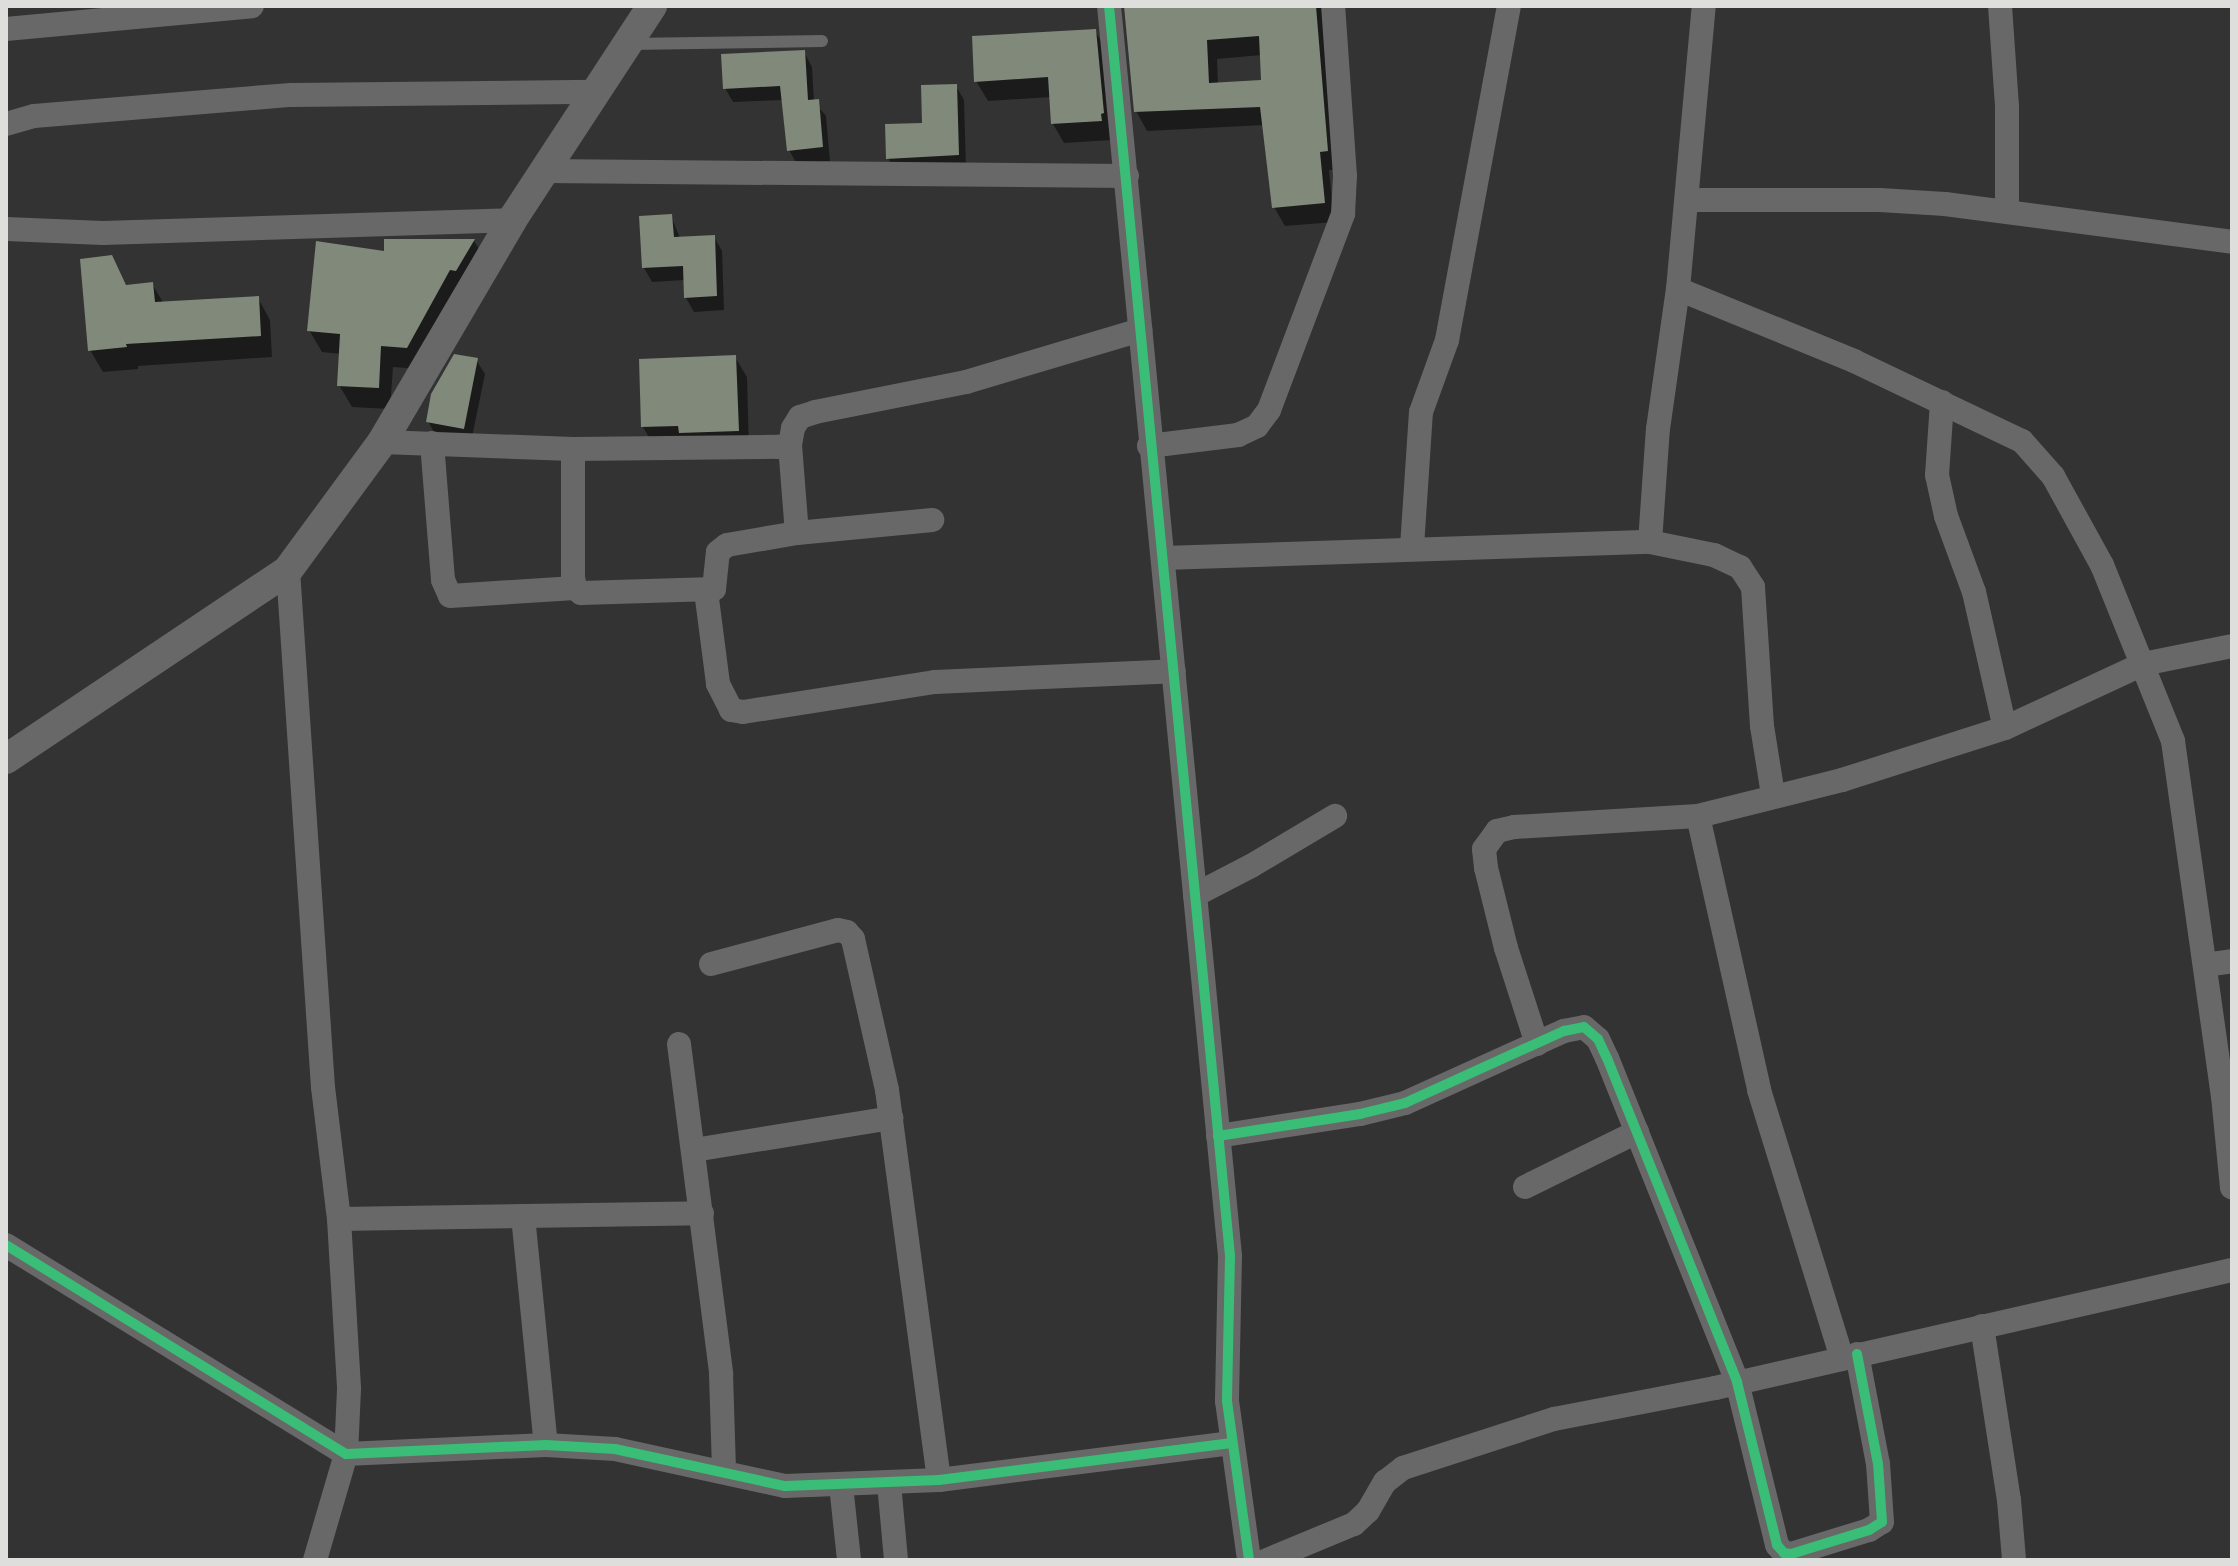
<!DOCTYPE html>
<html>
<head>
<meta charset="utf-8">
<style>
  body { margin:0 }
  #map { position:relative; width:2238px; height:1566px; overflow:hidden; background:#323332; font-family:Overpass,sans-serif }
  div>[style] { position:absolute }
  .shadow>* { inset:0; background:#0007 }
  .building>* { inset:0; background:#81897a }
  .service>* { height:12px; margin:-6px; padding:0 6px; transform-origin:6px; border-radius:6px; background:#676867 }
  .minor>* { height:24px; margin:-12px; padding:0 12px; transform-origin:12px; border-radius:12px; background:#676867 }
  .tertiary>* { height:30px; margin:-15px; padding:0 15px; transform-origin:15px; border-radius:15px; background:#676867 }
  .cycleway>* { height:10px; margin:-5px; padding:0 5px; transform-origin:5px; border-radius:5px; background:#3abd76 }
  span { translate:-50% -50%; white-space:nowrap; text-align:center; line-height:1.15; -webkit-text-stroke:8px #1a1b1a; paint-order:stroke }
  .frame { position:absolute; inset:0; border:8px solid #dedfdd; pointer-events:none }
</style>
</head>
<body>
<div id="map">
  <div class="shadow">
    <i style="clip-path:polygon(evenodd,1126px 6px,1323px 6px,1338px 170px,1329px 170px,1334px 222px,1285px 226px,1274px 207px,1264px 125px,1147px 131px,1136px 111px,1126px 6px,1262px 55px,1263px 82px,1218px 84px,1217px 59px,1262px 55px)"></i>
    <i style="clip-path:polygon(1095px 31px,1106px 50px,1112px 140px,1064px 143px,1053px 124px,1051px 97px,988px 101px,976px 81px)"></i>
    <i style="clip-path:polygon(804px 52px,812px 67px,814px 102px,826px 116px,830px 161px,797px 164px,789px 150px,784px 100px,733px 102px,725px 88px)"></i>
    <i style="clip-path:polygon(956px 86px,964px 100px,966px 169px,896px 173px,888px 158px,924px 125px)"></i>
    <i style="clip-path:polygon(671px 216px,680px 238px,714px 237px,722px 251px,724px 310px,694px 312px,686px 298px,685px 280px,652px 282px,644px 268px)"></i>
    <i style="clip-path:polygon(386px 241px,474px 241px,487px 262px,420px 369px,393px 367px,390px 409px,352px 407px,339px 385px,341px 354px,322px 352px,309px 330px,386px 253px)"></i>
    <i style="clip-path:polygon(111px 258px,127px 287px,152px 284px,164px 304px,258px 298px,270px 320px,272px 357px,138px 366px,138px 369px,103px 372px,90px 350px)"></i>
    <i style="clip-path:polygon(735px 357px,747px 377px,749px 450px,654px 446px,643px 427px)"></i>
    <i style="clip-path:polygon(476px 360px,485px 374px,471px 442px,436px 436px,428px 421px)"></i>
  </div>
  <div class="building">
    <i style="clip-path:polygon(evenodd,1124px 6px,1316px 6px,1328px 151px,1320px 152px,1325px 203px,1272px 208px,1260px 107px,1134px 112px,1124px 6px,1259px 36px,1261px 80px,1209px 83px,1207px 40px,1259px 36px)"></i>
    <i style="clip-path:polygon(1096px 29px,1104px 113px,1101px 114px,1102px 121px,1051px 124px,1048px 77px,974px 82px,972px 36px)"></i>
    <i style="clip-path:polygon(805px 50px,808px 100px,819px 99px,823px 147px,787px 151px,780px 86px,723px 89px,721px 54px)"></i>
    <i style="clip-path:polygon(957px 84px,959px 155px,886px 159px,885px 124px,922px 123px,921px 85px)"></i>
    <i style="clip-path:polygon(672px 214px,674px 237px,715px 235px,717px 296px,684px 298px,683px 266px,642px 268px,639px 216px)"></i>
    <i style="clip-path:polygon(384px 239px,475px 239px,456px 271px,450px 270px,407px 348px,381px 346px,379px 388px,337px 386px,340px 334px,307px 331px,316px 241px,384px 251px)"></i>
    <i style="clip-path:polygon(112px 255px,126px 285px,153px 282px,155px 302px,259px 296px,261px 336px,126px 344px,127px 347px,88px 351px,80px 259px)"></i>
    <i style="clip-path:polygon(454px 354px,478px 358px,464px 429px,426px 422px,431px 394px)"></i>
    <i style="clip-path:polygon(736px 355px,739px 431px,679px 433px,678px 426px,641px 427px,639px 359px)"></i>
  </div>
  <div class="service">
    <i style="left:629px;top:44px;width:193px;rotate:-0.9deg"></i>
  </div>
  <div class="minor">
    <i style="left:1109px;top:6px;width:1256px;rotate:84.47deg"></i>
    <i style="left:1230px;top:1256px;width:145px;rotate:91.2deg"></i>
    <i style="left:1227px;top:1401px;width:161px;rotate:82.1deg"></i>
    <i style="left:2000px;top:6px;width:100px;rotate:86deg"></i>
    <i style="left:2007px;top:106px;width:105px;rotate:90deg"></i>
    <i style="left:6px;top:29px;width:247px;rotate:-5.3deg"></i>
    <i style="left:6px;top:124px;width:29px;rotate:-16deg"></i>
    <i style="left:34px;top:116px;width:258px;rotate:-4.7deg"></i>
    <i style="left:291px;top:95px;width:306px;rotate:-0.6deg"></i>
    <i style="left:544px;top:171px;width:583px;rotate:0.49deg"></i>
    <i style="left:1687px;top:200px;width:193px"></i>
    <i style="left:1880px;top:200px;width:65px;rotate:3.5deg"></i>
    <i style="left:1945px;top:204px;width:290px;rotate:7.5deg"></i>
    <i style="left:6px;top:229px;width:97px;rotate:2.4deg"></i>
    <i style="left:103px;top:233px;width:409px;rotate:-1.8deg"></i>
    <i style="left:1678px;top:289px;width:190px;rotate:22.2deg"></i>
    <i style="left:1854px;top:361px;width:186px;rotate:25.5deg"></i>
    <i style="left:2022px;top:441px;width:47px;rotate:48.5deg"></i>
    <i style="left:2053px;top:476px;width:102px;rotate:61.2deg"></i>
    <i style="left:2102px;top:565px;width:190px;rotate:68deg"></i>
    <i style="left:2173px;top:741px;width:359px;rotate:82deg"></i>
    <i style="left:2223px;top:1096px;width:92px;rotate:84.4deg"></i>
    <i style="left:1942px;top:402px;width:73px;rotate:93.9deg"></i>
    <i style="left:1937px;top:475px;width:42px;rotate:77.6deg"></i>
    <i style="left:1946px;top:516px;width:81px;rotate:69.8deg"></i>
    <i style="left:1974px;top:592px;width:139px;rotate:77.2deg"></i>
    <i style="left:382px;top:442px;width:191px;rotate:2.1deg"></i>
    <i style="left:573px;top:449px;width:205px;rotate:-0.6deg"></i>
    <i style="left:778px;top:447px;width:12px;rotate:-9deg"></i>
    <i style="left:790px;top:445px;width:17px;rotate:-80deg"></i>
    <i style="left:793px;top:428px;width:13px;rotate:-58deg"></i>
    <i style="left:800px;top:417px;width:16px;rotate:-18deg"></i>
    <i style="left:815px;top:412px;width:154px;rotate:-11.2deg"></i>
    <i style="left:966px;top:382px;width:182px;rotate:-16.6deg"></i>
    <i style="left:432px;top:443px;width:137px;rotate:85.4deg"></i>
    <i style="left:443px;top:580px;width:17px;rotate:66deg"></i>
    <i style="left:450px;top:596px;width:125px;rotate:-3.7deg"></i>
    <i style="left:790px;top:445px;width:88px;rotate:85.5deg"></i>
    <i style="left:1149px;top:446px;width:90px;rotate:-7deg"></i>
    <i style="left:1238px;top:435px;width:21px;rotate:-25deg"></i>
    <i style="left:1257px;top:426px;width:20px;rotate:-53deg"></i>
    <i style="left:1269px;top:410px;width:210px;rotate:-69.3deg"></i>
    <i style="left:1343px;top:214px;width:38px;rotate:-87deg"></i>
    <i style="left:1345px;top:176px;width:170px;rotate:-94deg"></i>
    <i style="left:573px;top:449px;width:128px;rotate:90deg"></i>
    <i style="left:573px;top:577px;width:11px;rotate:80deg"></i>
    <i style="left:575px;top:588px;width:8px;rotate:40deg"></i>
    <i style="left:581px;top:593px;width:133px;rotate:-1.7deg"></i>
    <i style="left:714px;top:589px;width:37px;rotate:-84deg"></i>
    <i style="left:718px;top:552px;width:11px;rotate:-38deg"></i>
    <i style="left:727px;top:545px;width:71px;rotate:-9.7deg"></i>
    <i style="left:797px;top:533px;width:136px;rotate:-5.5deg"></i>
    <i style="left:1650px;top:542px;width:113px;rotate:-86deg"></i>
    <i style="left:1658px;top:429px;width:141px;rotate:-81.9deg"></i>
    <i style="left:1678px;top:289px;width:284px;rotate:-84.8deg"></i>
    <i style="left:1412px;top:547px;width:135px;rotate:-86.2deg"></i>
    <i style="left:1421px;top:412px;width:77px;rotate:-70.1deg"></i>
    <i style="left:1447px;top:340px;width:340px;rotate:-79.5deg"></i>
    <i style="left:1163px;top:558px;width:487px;rotate:-1.9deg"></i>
    <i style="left:1650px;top:542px;width:65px;rotate:11.5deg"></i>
    <i style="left:1714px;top:555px;width:29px;rotate:25deg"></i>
    <i style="left:1740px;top:567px;width:24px;rotate:57deg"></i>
    <i style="left:1753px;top:587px;width:139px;rotate:86.3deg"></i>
    <i style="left:1762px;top:726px;width:70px;rotate:80.9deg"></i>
    <i style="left:288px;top:570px;width:518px;rotate:86.13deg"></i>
    <i style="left:323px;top:1087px;width:133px;rotate:83.1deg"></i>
    <i style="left:339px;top:1219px;width:170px;rotate:86.6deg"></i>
    <i style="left:349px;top:1389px;width:65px;rotate:92.6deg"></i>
    <i style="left:346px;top:1454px;width:110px;rotate:106.3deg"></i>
    <i style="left:706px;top:591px;width:94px;rotate:82.6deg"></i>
    <i style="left:718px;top:684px;width:29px;rotate:63deg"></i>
    <i style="left:731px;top:710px;width:12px;rotate:9deg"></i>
    <i style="left:743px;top:712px;width:194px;rotate:-8.9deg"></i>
    <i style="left:935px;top:682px;width:239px;rotate:-2.6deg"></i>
    <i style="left:1698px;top:816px;width:281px;rotate:77.4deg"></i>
    <i style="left:1759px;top:1090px;width:281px;rotate:72.8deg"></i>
    <i style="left:1195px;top:895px;width:63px;rotate:-27.4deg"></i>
    <i style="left:1251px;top:866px;width:98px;rotate:-30.8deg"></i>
    <i style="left:711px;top:964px;width:131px;rotate:-15deg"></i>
    <i style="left:838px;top:930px;width:9px;rotate:13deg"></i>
    <i style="left:847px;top:932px;width:9px;rotate:49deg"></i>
    <i style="left:853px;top:939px;width:155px;rotate:77.3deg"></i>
    <i style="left:887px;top:1090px;width:393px;rotate:82.4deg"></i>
    <i style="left:2205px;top:965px;width:27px;rotate:-8deg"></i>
    <i style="left:679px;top:1044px;width:333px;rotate:82.7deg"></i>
    <i style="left:721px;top:1374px;width:98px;rotate:88.2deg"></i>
    <i style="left:1537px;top:1044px;width:101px;rotate:-107.9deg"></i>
    <i style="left:1506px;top:948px;width:82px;rotate:-104deg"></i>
    <i style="left:1486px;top:868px;width:19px;rotate:-96deg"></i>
    <i style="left:1484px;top:849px;width:22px;rotate:-54deg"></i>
    <i style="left:1497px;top:831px;width:17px;rotate:-13deg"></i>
    <i style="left:1514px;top:827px;width:184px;rotate:-3.4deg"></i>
    <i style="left:1698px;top:816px;width:148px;rotate:-14deg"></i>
    <i style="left:1842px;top:780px;width:171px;rotate:-17.7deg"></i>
    <i style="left:2005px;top:728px;width:152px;rotate:-24.9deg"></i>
    <i style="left:2143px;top:664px;width:91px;rotate:-11.4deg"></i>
    <i style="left:1218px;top:1136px;width:144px;rotate:-8.8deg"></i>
    <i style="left:1360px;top:1114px;width:46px;rotate:-13.7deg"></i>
    <i style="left:1405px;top:1103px;width:175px;rotate:-24.4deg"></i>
    <i style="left:1564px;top:1031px;width:20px;rotate:-11deg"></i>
    <i style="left:1584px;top:1027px;width:18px;rotate:41deg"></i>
    <i style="left:1598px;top:1039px;width:21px;rotate:65deg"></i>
    <i style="left:1607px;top:1058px;width:349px;rotate:68.1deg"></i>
    <i style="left:1737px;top:1382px;width:168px;rotate:76.2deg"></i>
    <i style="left:1777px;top:1545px;width:11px;rotate:49deg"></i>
    <i style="left:1784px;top:1553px;width:7px;rotate:8deg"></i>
    <i style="left:1791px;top:1554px;width:82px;rotate:-17.1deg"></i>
    <i style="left:1869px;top:1530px;width:15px;rotate:-32deg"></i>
    <i style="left:1882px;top:1522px;width:58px;rotate:-93.9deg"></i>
    <i style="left:1878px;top:1464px;width:112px;rotate:-100.8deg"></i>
    <i style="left:694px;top:1150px;width:200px;rotate:-9.2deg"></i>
    <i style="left:1525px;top:1187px;width:125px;rotate:-26.2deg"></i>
    <i style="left:523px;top:1216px;width:230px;rotate:84.3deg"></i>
    <i style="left:339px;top:1219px;width:363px;rotate:-0.9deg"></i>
    <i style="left:6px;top:1245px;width:399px;rotate:31.6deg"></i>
    <i style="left:346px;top:1454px;width:200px;rotate:-2.6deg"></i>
    <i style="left:546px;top:1445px;width:69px;rotate:3.3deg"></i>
    <i style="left:615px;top:1449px;width:174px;rotate:12.3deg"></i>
    <i style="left:785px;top:1486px;width:154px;rotate:-2.2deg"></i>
    <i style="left:939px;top:1480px;width:295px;rotate:-7.2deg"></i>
    <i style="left:1982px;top:1326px;width:176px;rotate:81.2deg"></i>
    <i style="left:2009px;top:1500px;width:60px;rotate:85.2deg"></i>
    <i style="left:889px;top:1483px;width:77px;rotate:84.8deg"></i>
    <i style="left:841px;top:1485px;width:75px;rotate:83.9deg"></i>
    <i style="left:1267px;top:1560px;width:94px;rotate:-22.5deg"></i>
    <i style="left:1354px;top:1524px;width:19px;rotate:-43deg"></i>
    <i style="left:1368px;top:1511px;width:34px;rotate:-60deg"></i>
    <i style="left:1385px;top:1482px;width:23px;rotate:-38deg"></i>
    <i style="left:1403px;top:1468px;width:159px;rotate:-18deg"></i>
    <i style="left:1554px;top:1419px;width:164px;rotate:-10.9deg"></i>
    <i style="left:1715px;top:1388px;width:530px;rotate:-12.86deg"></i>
  </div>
  <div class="tertiary">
    <i style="left:6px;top:759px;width:339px;rotate:-33.8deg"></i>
    <i style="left:288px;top:570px;width:159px;rotate:-53.7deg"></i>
    <i style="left:382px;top:442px;width:257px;rotate:-59.6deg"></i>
    <i style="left:512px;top:220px;width:256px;rotate:-56.8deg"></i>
  </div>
  <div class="cycleway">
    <i style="left:1109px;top:6px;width:1256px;rotate:84.47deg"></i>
    <i style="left:1230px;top:1256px;width:145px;rotate:91.2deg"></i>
    <i style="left:1227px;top:1401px;width:161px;rotate:82.1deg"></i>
    <i style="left:1218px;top:1136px;width:144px;rotate:-8.8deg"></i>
    <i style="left:1360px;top:1114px;width:46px;rotate:-13.7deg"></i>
    <i style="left:1405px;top:1103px;width:175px;rotate:-24.4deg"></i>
    <i style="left:1564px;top:1031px;width:20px;rotate:-11deg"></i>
    <i style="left:1584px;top:1027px;width:18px;rotate:41deg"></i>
    <i style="left:1598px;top:1039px;width:21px;rotate:65deg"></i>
    <i style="left:1607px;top:1058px;width:349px;rotate:68.1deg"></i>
    <i style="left:1737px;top:1382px;width:168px;rotate:76.2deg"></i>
    <i style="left:1777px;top:1545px;width:11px;rotate:49deg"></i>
    <i style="left:1784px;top:1553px;width:7px;rotate:8deg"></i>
    <i style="left:1791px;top:1554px;width:82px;rotate:-17.1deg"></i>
    <i style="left:1869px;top:1530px;width:15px;rotate:-32deg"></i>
    <i style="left:1882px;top:1522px;width:58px;rotate:-93.9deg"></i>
    <i style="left:1878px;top:1464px;width:112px;rotate:-100.8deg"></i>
    <i style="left:6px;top:1245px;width:399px;rotate:31.6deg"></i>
    <i style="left:346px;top:1454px;width:200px;rotate:-2.6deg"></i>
    <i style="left:546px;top:1445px;width:69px;rotate:3.3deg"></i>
    <i style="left:615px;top:1449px;width:174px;rotate:12.3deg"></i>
    <i style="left:785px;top:1486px;width:154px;rotate:-2.2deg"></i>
    <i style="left:939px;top:1480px;width:295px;rotate:-7.2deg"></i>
  </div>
  <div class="frame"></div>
</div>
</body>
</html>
